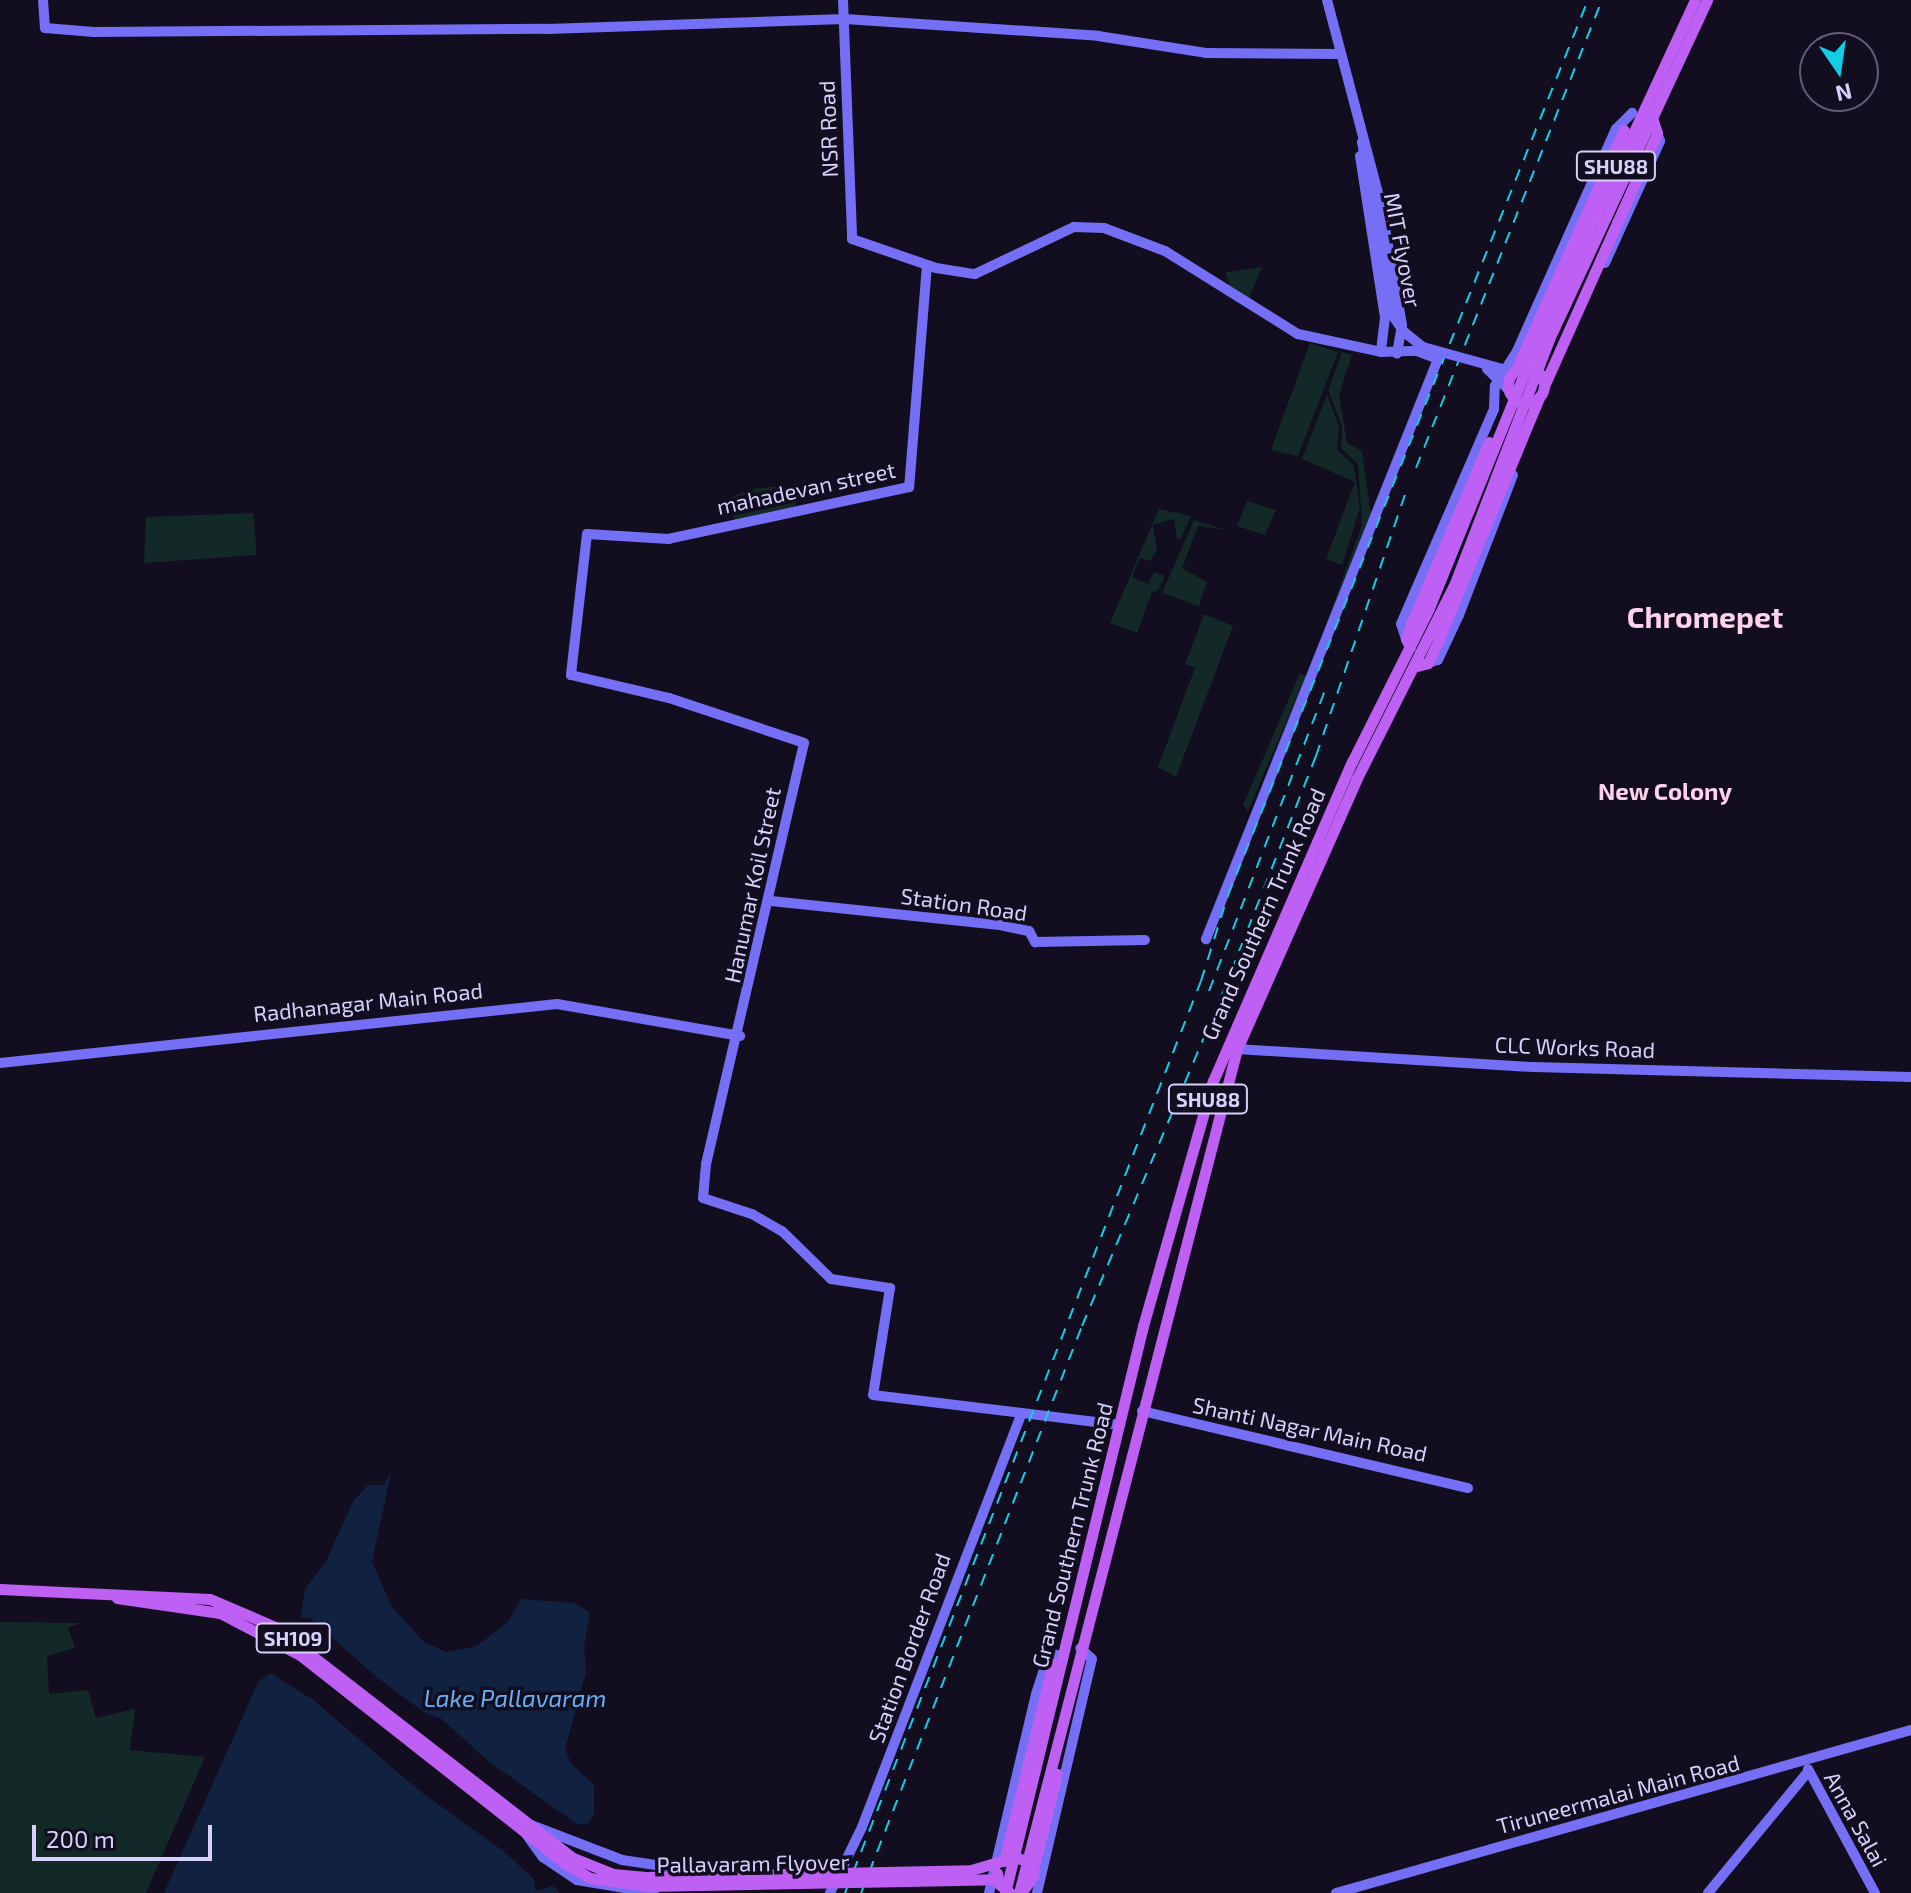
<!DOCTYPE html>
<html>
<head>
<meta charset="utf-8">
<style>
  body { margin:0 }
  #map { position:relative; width:1911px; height:1893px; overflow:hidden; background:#120e1f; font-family:"Exo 2",sans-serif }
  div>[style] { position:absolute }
  .green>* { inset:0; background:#122928 }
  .water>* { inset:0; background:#112241 }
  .secondary>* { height:10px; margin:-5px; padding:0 5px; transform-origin:5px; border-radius:5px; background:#746ff4 }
  .primary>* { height:11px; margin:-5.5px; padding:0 5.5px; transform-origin:5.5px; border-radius:5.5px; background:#be60f3 }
  .rail>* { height:2px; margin-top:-1px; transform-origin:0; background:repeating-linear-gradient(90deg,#11cee6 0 12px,transparent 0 22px) }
  .secondary-bridge>* { height:10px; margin:-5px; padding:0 5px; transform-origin:5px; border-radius:5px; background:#746ff4 }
  .primary-bridge>* { height:11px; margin:-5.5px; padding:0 5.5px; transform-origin:5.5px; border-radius:5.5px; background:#be60f3 }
  .primary-bridge>.ring { margin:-5.5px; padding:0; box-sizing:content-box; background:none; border:11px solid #be60f3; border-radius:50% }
  span { translate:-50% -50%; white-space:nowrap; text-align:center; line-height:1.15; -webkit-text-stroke:7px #120e1f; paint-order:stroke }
  .shield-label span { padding:2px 6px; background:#120e1f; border:2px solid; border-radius:6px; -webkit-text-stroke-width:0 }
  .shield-label { font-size:20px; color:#d6d0fb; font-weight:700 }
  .street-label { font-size:22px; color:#d6d0fb }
  .neighbourhood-label { font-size:24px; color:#fcd2ec; font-weight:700 }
  .water-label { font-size:24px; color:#66b0f4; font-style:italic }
  .district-label { font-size:30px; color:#fcd2ec; font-weight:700 }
  .north { position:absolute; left:1799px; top:32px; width:80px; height:80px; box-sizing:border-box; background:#120e1f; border:2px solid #605c77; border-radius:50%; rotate:167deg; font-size:22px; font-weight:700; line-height:32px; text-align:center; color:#d6d0fb }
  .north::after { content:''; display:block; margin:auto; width:28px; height:36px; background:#11cee6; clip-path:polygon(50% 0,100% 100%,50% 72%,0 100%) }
  .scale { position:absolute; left:32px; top:1825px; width:180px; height:36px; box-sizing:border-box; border:4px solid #d6d0fb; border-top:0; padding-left:10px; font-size:24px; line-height:28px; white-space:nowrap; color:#d6d0fb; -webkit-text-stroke:6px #120e1f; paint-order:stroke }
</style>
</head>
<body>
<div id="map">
  <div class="green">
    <i style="clip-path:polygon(1262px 267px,1248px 300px,1230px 288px,1226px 272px)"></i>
    <i style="clip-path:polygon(1310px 343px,1338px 352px,1298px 456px,1271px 450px)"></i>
    <i style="clip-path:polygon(1342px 352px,1352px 355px,1339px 395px,1347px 443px,1362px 451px,1371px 516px,1309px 672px,1362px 525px,1358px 464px,1341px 448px,1342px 426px,1328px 390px)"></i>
    <i style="clip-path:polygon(1327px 395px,1339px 426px,1337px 449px,1354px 466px,1360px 507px,1342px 565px,1326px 559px,1355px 482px,1302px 459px)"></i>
    <i style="clip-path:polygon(781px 486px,794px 492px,796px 508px,735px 521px,731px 498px,750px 489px)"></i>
    <i style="clip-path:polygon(1247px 501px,1276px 510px,1265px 535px,1237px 526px)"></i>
    <i style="clip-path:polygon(1159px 509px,1191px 516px,1181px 538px,1177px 539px,1174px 519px,1153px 525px,1157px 550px,1150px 561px,1140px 558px,1132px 577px,1148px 584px,1154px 572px,1165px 576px,1158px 591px,1152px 592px,1137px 633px,1110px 623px)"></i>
    <i style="clip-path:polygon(253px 513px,257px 555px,144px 563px,146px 517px)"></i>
    <i style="clip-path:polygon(1194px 520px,1227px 530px,1198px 526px,1182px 568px,1207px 582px,1199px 606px,1162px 593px)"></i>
    <i style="clip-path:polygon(1204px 614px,1233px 626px,1176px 777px,1158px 767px,1195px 668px,1185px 664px)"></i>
    <i style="clip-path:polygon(1300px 673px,1306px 676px,1248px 811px,1243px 805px)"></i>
    <i style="clip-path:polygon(0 1622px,80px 1623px,68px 1628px,75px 1648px,47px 1656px,49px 1694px,88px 1690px,96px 1718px,135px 1709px,130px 1750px,205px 1757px,146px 1893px,0 1893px)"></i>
  </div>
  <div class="water">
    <i style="clip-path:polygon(391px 1473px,372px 1562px,392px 1607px,424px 1642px,446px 1652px,477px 1646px,508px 1622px,521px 1599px,574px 1603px,590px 1613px,584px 1646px,586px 1672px,565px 1749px,571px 1763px,594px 1785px,594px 1814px,587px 1825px,577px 1824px,488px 1761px,442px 1719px,425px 1713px,378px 1678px,310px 1618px,301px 1618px,305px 1589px,325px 1563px,354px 1500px,368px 1485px,383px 1485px)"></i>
    <i style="clip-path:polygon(270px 1673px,312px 1699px,421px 1792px,502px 1850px,533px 1878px,536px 1891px,553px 1886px,560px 1893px,164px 1893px,258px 1682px)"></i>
  </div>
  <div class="secondary">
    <i style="left:43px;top:0;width:28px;rotate:86deg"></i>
    <i style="left:45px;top:28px;width:49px;rotate:4.7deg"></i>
    <i style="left:94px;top:32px;width:453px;rotate:-0.4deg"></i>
    <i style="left:547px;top:29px;width:298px;rotate:-1.9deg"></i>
    <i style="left:845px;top:19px;width:254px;rotate:3.8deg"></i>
    <i style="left:1098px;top:36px;width:109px;rotate:8.9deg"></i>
    <i style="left:1206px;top:53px;width:134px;rotate:0.4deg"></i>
    <i style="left:843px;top:0;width:239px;rotate:87.8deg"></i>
    <i style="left:852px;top:239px;width:89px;rotate:19deg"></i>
    <i style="left:936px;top:268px;width:39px;rotate:9deg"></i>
    <i style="left:975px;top:274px;width:110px;rotate:-25.4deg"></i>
    <i style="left:1074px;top:227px;width:30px;rotate:2deg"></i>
    <i style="left:1104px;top:228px;width:65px;rotate:20.7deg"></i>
    <i style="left:1165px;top:251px;width:157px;rotate:32deg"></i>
    <i style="left:1298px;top:334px;width:85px;rotate:12.2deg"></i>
    <i style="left:1381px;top:352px;width:36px;rotate:-2deg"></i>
    <i style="left:1417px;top:351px;width:22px;rotate:21deg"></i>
    <i style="left:1438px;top:359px;width:625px;rotate:111.8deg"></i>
    <i style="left:1327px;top:0;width:207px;rotate:75.2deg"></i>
    <i style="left:1380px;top:200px;width:127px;rotate:80deg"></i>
    <i style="left:1402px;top:325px;width:29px;rotate:100deg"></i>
    <i style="left:1360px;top:156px;width:164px;rotate:81.2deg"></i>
    <i style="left:1385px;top:318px;width:34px;rotate:97deg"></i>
    <i style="left:1605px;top:263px;width:134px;rotate:-65.7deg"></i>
    <i style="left:1660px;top:141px;width:9px;rotate:-111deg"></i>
    <i style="left:927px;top:265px;width:223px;rotate:94.6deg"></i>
    <i style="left:909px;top:487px;width:246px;rotate:167.8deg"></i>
    <i style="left:669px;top:539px;width:82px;rotate:-176.5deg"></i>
    <i style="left:587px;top:534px;width:142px;rotate:96.5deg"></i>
    <i style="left:571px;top:675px;width:101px;rotate:13.2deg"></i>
    <i style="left:669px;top:698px;width:142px;rotate:18.4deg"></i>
    <i style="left:804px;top:743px;width:432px;rotate:103.1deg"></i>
    <i style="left:706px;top:1164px;width:34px;rotate:95deg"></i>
    <i style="left:703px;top:1198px;width:52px;rotate:18.1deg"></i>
    <i style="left:752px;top:1214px;width:34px;rotate:30deg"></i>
    <i style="left:782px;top:1231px;width:69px;rotate:44.4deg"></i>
    <i style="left:831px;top:1279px;width:60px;rotate:8.7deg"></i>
    <i style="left:890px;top:1288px;width:108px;rotate:99deg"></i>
    <i style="left:873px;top:1395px;width:249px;rotate:6.9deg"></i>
    <i style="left:1406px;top:639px;width:16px;rotate:-108deg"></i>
    <i style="left:1401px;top:624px;width:234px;rotate:-66.6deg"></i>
    <i style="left:1494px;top:409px;width:23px;rotate:-88deg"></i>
    <i style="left:1495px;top:386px;width:41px;rotate:-57.8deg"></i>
    <i style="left:1517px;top:351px;width:243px;rotate:-66deg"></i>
    <i style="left:1616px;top:129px;width:23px;rotate:-45deg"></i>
    <i style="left:1428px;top:663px;width:10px;rotate:-17deg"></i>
    <i style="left:1438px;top:660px;width:50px;rotate:-65deg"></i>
    <i style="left:1459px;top:615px;width:150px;rotate:-68.9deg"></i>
    <i style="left:771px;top:901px;width:230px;rotate:6deg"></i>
    <i style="left:1000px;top:925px;width:30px;rotate:12deg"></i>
    <i style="left:1029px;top:931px;width:13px;rotate:61deg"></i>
    <i style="left:1035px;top:942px;width:110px;rotate:-1deg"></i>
    <i style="left:1237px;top:1049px;width:297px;rotate:3.5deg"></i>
    <i style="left:1533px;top:1067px;width:378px;rotate:1.5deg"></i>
    <i style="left:0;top:1063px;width:560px;rotate:-6.05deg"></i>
    <i style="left:557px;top:1004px;width:186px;rotate:9.9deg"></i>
    <i style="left:1142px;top:1411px;width:335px;rotate:13.3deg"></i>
    <i style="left:1808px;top:1769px;width:141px;rotate:61.6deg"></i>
    <i style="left:531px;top:1825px;width:97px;rotate:21deg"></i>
    <i style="left:622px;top:1860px;width:68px;rotate:8.5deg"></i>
    <i style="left:689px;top:1870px;width:66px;rotate:-0.9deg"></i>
    <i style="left:526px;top:1834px;width:29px;rotate:54deg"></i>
    <i style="left:543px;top:1857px;width:41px;rotate:34.1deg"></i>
    <i style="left:577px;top:1880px;width:78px;rotate:9.6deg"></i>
    <i style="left:830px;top:1893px;width:73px;rotate:-64.1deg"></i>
    <i style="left:862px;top:1827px;width:443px;rotate:-68.9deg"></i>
    <i style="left:989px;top:1893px;width:204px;rotate:-76.7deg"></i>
    <i style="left:1036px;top:1694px;width:33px;rotate:-72deg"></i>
    <i style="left:1046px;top:1663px;width:13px;rotate:-39deg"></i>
    <i style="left:1037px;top:1893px;width:240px;rotate:-76.8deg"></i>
    <i style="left:1092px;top:1659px;width:16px;rotate:-137deg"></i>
    <i style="left:1336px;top:1893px;width:598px;rotate:-15.83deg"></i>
    <i style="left:1708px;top:1893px;width:156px;rotate:-50.5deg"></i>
  </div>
  <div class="primary">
    <i style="left:1544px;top:386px;width:277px;rotate:-65.9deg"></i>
    <i style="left:1657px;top:133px;width:16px;rotate:-108deg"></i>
    <i style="left:1410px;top:647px;width:9px;rotate:-117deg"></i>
    <i style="left:1406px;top:639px;width:16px;rotate:-72deg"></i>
    <i style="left:1411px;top:624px;width:198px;rotate:-66.8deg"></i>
    <i style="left:1417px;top:666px;width:11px;rotate:-15deg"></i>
    <i style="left:1428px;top:663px;width:26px;rotate:-65deg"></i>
    <i style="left:1439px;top:639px;width:261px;rotate:-67.5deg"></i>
    <i style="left:0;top:1589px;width:210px;rotate:2.7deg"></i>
    <i style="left:210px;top:1599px;width:71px;rotate:23.3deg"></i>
    <i style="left:275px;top:1627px;width:375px;rotate:37.8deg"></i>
    <i style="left:117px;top:1598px;width:104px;rotate:8.3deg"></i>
    <i style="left:220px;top:1613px;width:90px;rotate:27.7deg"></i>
    <i style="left:300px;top:1655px;width:336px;rotate:38.2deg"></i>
    <i style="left:1004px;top:1861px;width:204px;rotate:-76.1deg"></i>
    <i style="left:1033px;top:1870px;width:99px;rotate:-76deg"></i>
    <i style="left:1005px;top:1893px;width:584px;rotate:-76.32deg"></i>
    <i style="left:1143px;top:1326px;width:255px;rotate:-74.1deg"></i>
    <i style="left:1213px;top:1081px;width:348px;rotate:-66.5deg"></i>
    <i style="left:1352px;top:762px;width:172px;rotate:-63.4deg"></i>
    <i style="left:1429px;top:608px;width:296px;rotate:-67.9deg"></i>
    <i style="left:1540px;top:334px;width:368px;rotate:-65.1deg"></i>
    <i style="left:1019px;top:1893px;width:872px;rotate:-75.52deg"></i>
    <i style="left:1237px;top:1049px;width:294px;rotate:-66.1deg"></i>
    <i style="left:1356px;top:780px;width:220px;rotate:-63.3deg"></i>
    <i style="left:1455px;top:583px;width:261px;rotate:-68.9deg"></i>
    <i style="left:1549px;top:339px;width:374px;rotate:-65deg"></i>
  </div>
  <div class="rail">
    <i style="left:1416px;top:468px;width:504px;rotate:-68.33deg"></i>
    <i style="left:1209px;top:991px;width:328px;rotate:-68.9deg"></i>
    <i style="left:845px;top:1893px;width:979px;rotate:-68.68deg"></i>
    <i style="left:1201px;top:981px;width:90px;rotate:-72.6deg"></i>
    <i style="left:1228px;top:895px;width:965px;rotate:-68.09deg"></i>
    <i style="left:861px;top:1893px;width:609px;rotate:-68.71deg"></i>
    <i style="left:1082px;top:1326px;width:363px;rotate:-67.1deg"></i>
    <i style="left:1223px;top:992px;width:254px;rotate:-68.5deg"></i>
    <i style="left:1316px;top:756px;width:277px;rotate:-71.2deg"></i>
  </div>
  <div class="secondary-bridge">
    <i style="left:1362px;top:142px;width:180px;rotate:79.4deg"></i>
    <i style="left:1395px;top:319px;width:14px;rotate:56deg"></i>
    <i style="left:1403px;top:331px;width:26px;rotate:39deg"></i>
    <i style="left:1423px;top:347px;width:94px;rotate:15.4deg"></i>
    <i style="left:1487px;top:369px;width:29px;rotate:44deg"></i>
  </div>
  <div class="primary-bridge">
    <i class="ring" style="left:1508px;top:367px;width:25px;height:25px"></i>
    <i style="left:1516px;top:370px;width:263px;rotate:-65.8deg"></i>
    <i style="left:571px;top:1857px;width:45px;rotate:22deg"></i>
    <i style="left:613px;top:1874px;width:33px;rotate:5deg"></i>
    <i style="left:646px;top:1877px;width:325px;rotate:-1.2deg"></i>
    <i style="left:971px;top:1870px;width:46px;rotate:-16.5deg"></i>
    <i style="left:1015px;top:1857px;width:12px;rotate:20deg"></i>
    <i style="left:1026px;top:1861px;width:16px;rotate:60deg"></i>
    <i style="left:1034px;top:1875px;width:22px;rotate:126deg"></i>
    <i style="left:564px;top:1863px;width:30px;rotate:30deg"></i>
    <i style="left:590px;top:1878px;width:59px;rotate:7.9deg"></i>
    <i style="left:648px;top:1886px;width:349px;rotate:-1.1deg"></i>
    <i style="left:997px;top:1873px;width:11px;rotate:80deg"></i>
    <i style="left:999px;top:1884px;width:14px;rotate:39deg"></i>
  </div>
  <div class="shield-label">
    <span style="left:1616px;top:166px">SHU88</span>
    <span style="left:1208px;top:1099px">SHU88</span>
    <span style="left:293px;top:1638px">SH109</span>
  </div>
  <div class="street-label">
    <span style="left:828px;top:129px;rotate:-92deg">NSR Road</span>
    <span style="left:1403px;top:250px;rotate:79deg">MIT Flyover</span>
    <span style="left:806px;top:488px;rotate:-12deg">mahadevan street</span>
    <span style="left:752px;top:885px;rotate:-78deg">Hanumar Koil Street</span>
    <span style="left:964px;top:904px;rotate:8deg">Station Road</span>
    <span style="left:1263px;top:914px;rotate:-66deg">Grand Southern Trunk Road</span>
    <span style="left:368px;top:1002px;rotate:-6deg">Radhanagar Main Road</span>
    <span style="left:1575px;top:1047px;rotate:2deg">CLC Works Road</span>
    <span style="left:1310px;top:1429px;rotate:12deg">Shanti Nagar Main Road</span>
    <span style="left:1072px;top:1535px;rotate:-76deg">Grand Southern Trunk Road</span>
    <span style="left:909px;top:1648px;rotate:-70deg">Station Border Road</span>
    <span style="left:1618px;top:1794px;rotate:-15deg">Tiruneermalai Main Road</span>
    <span style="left:1856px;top:1819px;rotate:61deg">Anna Salai</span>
    <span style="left:753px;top:1863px;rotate:-1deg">Pallavaram Flyover</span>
  </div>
  <div class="neighbourhood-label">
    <span style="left:1665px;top:791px">New Colony</span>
  </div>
  <div class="water-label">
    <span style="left:515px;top:1698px">Lake Pallavaram</span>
  </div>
  <div class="district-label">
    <span style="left:1705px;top:616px">Chromepet</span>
  </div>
  <div class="north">N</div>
  <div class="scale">200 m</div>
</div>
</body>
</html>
